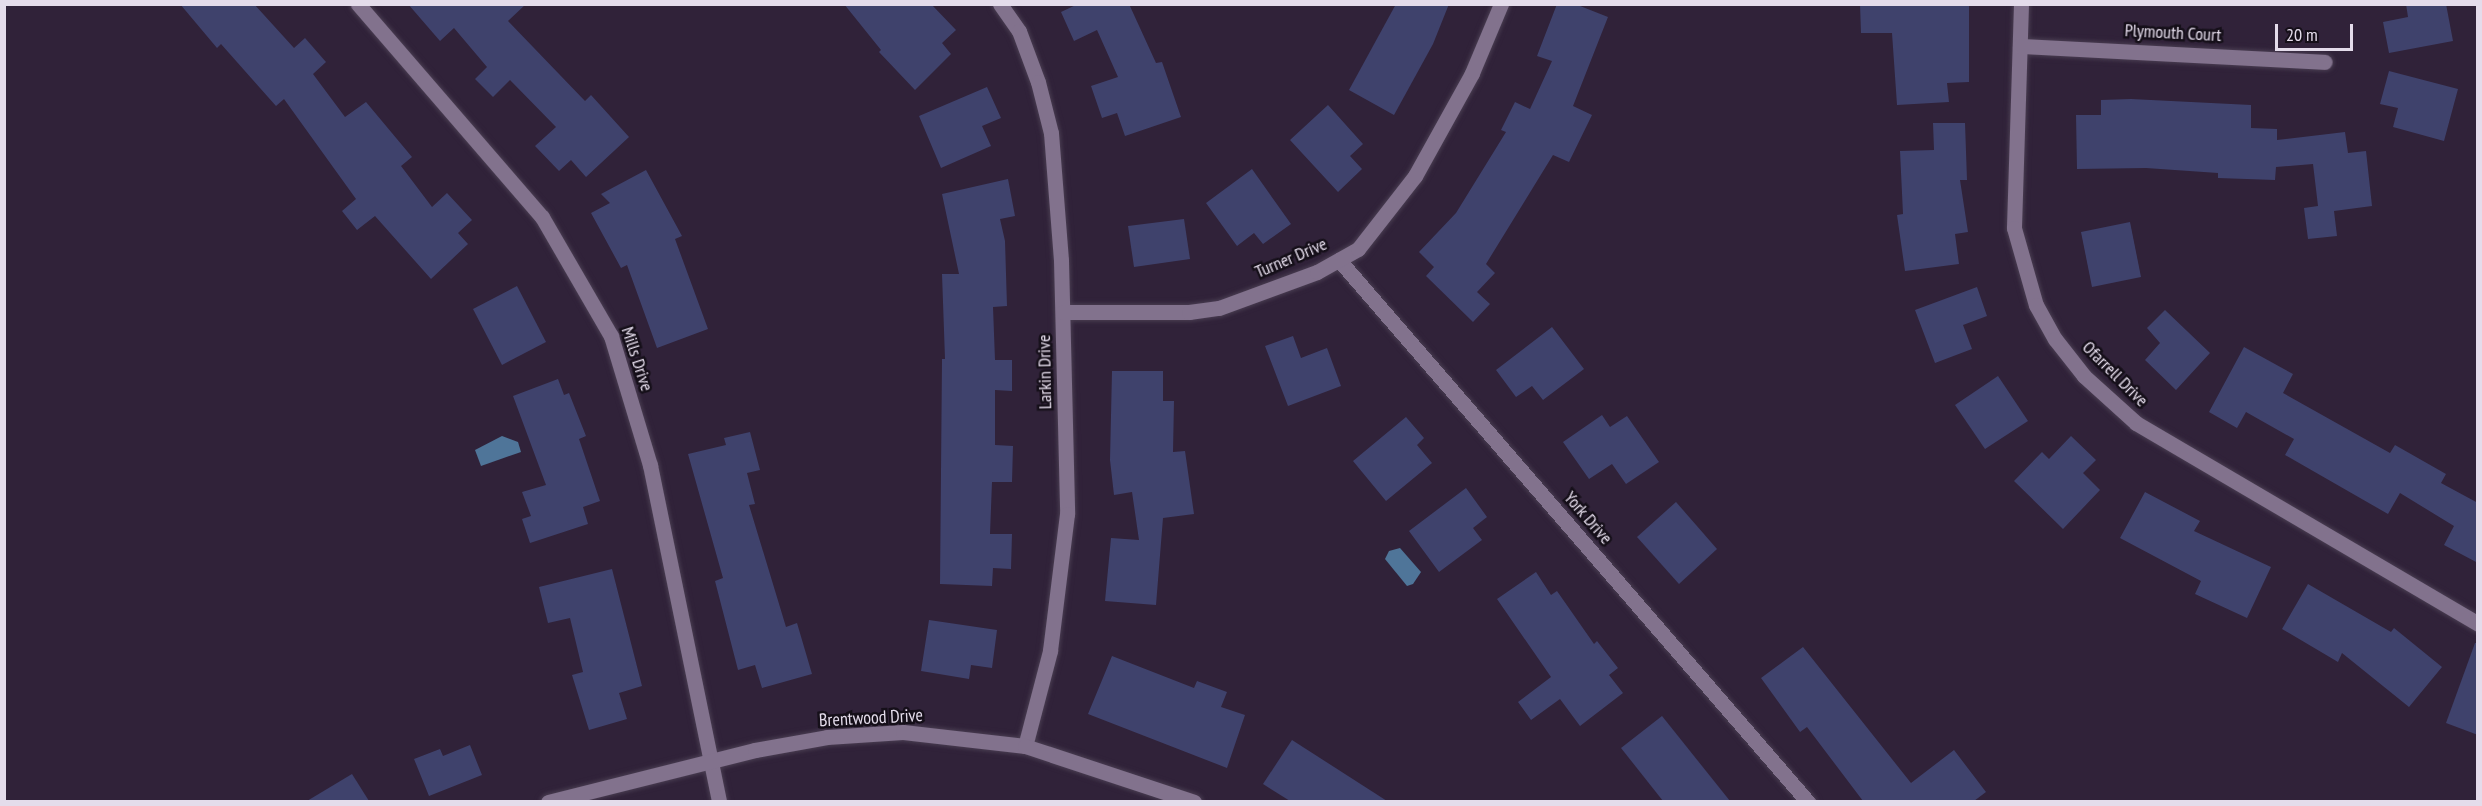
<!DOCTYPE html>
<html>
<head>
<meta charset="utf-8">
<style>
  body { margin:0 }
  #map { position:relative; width:2482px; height:806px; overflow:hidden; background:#302239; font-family:"PT Sans Narrow",sans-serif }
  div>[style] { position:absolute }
  .water>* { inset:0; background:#4f7599 }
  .building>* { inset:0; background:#3f426c }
  .roads { filter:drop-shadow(0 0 2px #493d51) drop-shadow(0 0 2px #493d51) }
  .minor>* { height:15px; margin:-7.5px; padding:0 7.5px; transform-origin:7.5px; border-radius:7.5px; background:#82728d }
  span { translate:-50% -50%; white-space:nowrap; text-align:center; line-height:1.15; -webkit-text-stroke:5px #150f19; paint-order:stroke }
  .street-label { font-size:18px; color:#e4dceb }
  .frame { position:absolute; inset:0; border:6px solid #e4dceb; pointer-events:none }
  .scale { position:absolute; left:2275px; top:24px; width:78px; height:27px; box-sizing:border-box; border:3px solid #e4dceb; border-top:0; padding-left:8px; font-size:18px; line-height:21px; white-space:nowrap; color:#e4dceb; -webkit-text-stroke:4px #150f19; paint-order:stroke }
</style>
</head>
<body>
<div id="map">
  <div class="water">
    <i style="clip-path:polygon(502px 436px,518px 442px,521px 452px,481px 466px,475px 450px)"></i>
    <i style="clip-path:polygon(1400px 548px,1421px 572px,1413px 584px,1407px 586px,1385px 559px,1389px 551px)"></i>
  </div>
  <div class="building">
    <i style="clip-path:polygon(180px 4px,254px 4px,294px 48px,305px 38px,326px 62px,313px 74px,345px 117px,366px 102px,412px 157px,401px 166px,432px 207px,447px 193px,472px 220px,458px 233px,468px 244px,431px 279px,375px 216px,357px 230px,342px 211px,356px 199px,284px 99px,276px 106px,221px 44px,217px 48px)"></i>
    <i style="clip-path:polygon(408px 4px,526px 4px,508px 21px,585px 101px,591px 95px,629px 137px,586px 177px,571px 160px,559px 171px,535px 146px,556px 127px,510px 80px,493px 97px,475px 79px,487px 67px,454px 28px,440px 41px)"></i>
    <i style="clip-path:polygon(844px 4px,931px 4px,956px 30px,942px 43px,951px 54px,915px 90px,879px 52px,881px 50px)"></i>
    <i style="clip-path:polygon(1078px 4px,1129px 4px,1156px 63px,1162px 62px,1181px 117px,1125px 136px,1117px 113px,1102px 118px,1091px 86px,1118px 77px,1097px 30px,1074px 41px,1061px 12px)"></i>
    <i style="clip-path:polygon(1396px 4px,1449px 4px,1433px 44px,1394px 115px,1349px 90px)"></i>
    <i style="clip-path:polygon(1557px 4px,1575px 4px,1608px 17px,1573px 106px,1592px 115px,1569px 162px,1553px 155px,1486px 264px,1495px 273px,1477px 292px,1490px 304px,1473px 322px,1426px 276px,1434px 267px,1419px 252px,1456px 213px,1506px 132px,1501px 130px,1515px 102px,1530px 109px,1552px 61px,1537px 56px)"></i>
    <i style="clip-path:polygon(1860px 4px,1969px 4px,1969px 82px,1947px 83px,1949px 102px,1897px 105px,1892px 33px,1861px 33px)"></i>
    <i style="clip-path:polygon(2406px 4px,2446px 4px,2453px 41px,2389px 53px,2383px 22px,2408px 17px)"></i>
    <i style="clip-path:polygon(2389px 71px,2458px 89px,2444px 141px,2393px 127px,2398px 108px,2380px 104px)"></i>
    <i style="clip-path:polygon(987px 87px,1001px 118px,982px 126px,991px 146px,941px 168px,919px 116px)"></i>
    <i style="clip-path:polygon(2131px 99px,2251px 105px,2251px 128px,2277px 129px,2277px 140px,2345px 132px,2348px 153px,2366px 151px,2372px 206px,2334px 211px,2337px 236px,2308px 239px,2304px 208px,2318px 206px,2313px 164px,2276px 167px,2275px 180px,2218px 178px,2218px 173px,2146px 168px,2077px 169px,2076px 115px,2101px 115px,2101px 100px)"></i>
    <i style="clip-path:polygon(1328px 105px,1363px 144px,1350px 156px,1362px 169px,1338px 192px,1290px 140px)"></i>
    <i style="clip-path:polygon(1933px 123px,1965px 123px,1967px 180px,1960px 180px,1968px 232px,1955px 234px,1959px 264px,1905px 271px,1897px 215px,1903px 214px,1900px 151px,1934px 150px)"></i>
    <i style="clip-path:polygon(1252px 169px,1291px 224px,1263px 244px,1254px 233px,1237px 246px,1206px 203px)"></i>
    <i style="clip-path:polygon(646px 170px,682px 236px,675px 239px,708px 329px,657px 348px,627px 265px,621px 268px,591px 213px,610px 203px,601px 194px)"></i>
    <i style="clip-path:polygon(1008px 179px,1015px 216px,1000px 219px,1005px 241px,1007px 306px,993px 307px,995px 360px,1012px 360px,1012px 391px,995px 390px,995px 445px,1013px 446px,1012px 482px,992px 482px,990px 534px,1012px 534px,1011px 569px,993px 568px,992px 586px,940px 584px,942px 359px,945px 359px,942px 274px,959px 274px,942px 194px)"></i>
    <i style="clip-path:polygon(1184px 219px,1190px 259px,1134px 267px,1128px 226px)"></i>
    <i style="clip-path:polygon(2130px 222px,2141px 277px,2092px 287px,2081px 232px)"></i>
    <i style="clip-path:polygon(517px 286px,546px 342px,502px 365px,473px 309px)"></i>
    <i style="clip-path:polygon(1977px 287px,1987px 316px,1963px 325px,1972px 349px,1935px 363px,1915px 310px)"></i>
    <i style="clip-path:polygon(2165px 310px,2210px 353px,2176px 390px,2145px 360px,2160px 343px,2147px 328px)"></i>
    <i style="clip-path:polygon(1552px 327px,1584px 369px,1543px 400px,1532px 386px,1516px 397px,1496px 370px)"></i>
    <i style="clip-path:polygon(1293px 336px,1301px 358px,1327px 348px,1341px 386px,1288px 406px,1265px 346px)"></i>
    <i style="clip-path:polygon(2244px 347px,2293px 374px,2283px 393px,2390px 453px,2395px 445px,2446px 474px,2441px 483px,2478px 503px,2478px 563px,2444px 545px,2454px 526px,2400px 493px,2388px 514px,2285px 455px,2294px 439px,2246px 412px,2237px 428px,2209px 412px)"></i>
    <i style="clip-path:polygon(1112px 371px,1163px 371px,1163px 401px,1174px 401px,1173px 452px,1185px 451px,1194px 514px,1163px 518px,1156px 605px,1105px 601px,1111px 538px,1139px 540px,1132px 492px,1114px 495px,1110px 460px)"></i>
    <i style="clip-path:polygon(1998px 376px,2028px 421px,1985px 449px,1955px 405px)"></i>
    <i style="clip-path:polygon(558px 379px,564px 395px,569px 393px,586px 436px,579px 439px,600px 501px,583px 507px,588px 524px,530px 543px,522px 519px,531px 516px,522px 492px,546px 485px,513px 396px)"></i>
    <i style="clip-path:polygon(1602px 415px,1610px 427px,1627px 416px,1659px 462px,1626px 484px,1612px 464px,1589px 479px,1563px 442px)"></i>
    <i style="clip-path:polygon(1406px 417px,1424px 438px,1417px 445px,1432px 463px,1386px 501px,1353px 461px)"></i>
    <i style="clip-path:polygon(750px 432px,760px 470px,747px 473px,755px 504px,749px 505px,786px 627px,797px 623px,812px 674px,762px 688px,755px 665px,738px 670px,715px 581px,723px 578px,688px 454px,726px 445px,724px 438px)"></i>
    <i style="clip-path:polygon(2071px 436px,2096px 460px,2083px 473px,2100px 490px,2063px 529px,2014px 481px,2042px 452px,2049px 459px)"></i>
    <i style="clip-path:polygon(1466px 488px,1487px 517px,1473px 528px,1482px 540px,1439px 572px,1409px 531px)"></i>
    <i style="clip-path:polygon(2145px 492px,2200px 521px,2194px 531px,2271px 567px,2247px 618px,2195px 594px,2201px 581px,2120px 538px)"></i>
    <i style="clip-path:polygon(1676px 502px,1717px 549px,1679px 584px,1637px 537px)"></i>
    <i style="clip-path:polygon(612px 569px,642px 686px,619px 693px,627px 719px,589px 730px,572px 675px,583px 672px,570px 618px,548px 623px,539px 587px)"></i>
    <i style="clip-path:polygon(1536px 572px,1551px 595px,1557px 591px,1594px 644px,1597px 641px,1618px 668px,1609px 675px,1623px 693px,1580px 726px,1560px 699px,1531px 720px,1518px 702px,1551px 677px,1497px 599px)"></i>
    <i style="clip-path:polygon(2308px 584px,2391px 632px,2394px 628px,2442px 667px,2409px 707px,2342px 653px,2338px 662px,2282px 629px)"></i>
    <i style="clip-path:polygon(929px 620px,997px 630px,992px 668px,971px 665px,969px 679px,921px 671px)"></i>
    <i style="clip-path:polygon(2475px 643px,2478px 643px,2478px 735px,2446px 723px)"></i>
    <i style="clip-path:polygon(1803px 647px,1911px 783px,1954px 750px,1986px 792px,1974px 801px,1863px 801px,1807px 727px,1800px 732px,1761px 678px)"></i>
    <i style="clip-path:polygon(1112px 656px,1194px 688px,1197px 681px,1227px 692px,1221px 707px,1245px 715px,1227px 768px,1088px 714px)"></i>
    <i style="clip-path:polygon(1662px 716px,1730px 801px,1663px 801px,1621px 748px)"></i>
    <i style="clip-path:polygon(1292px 740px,1387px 801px,1290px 801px,1263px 784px)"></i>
    <i style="clip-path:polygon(470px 745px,482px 775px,429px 796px,414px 759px,440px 749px,443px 756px)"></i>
    <i style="clip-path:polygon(352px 774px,369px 801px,307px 801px)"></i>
  </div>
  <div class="roads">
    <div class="minor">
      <i style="left:358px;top:4px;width:281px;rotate:49.2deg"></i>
      <i style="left:542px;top:217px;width:138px;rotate:59.9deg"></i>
      <i style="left:611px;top:336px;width:135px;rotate:73.2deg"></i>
      <i style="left:650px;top:465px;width:344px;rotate:78.4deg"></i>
      <i style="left:1000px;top:4px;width:33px;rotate:55deg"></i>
      <i style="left:1019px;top:31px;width:54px;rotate:69.6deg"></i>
      <i style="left:1038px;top:82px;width:53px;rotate:75.7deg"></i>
      <i style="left:1051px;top:133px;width:127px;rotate:85.5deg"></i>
      <i style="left:1061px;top:260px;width:254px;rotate:88.6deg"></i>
      <i style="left:1067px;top:514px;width:138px;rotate:97.1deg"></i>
      <i style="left:1050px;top:651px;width:98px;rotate:104.7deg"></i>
      <i style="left:2021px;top:4px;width:224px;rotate:91.8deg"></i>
      <i style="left:2014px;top:228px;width:80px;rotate:74.1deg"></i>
      <i style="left:2036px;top:305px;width:39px;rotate:61deg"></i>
      <i style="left:2055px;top:339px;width:47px;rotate:51.9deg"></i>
      <i style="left:2084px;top:376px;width:70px;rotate:42.1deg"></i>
      <i style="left:2136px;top:423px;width:397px;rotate:30.4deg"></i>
      <i style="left:2020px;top:46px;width:305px;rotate:3deg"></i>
      <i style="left:1339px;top:260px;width:717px;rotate:49.13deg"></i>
      <i style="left:1063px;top:312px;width:126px"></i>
      <i style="left:1189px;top:312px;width:30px;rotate:-8deg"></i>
      <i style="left:1219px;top:308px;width:104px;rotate:-20.2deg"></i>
      <i style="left:1317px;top:272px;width:47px;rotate:-29.3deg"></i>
      <i style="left:1358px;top:249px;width:93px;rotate:-52deg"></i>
      <i style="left:1415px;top:176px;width:118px;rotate:-61deg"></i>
      <i style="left:1472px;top:73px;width:75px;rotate:-67.2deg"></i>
      <i style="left:548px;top:802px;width:213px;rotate:-14.1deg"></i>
      <i style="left:755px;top:750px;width:73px;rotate:-10.2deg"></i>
      <i style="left:827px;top:737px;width:76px;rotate:-3.8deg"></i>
      <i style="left:903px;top:732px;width:123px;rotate:6.5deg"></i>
      <i style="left:1025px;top:746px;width:178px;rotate:18.3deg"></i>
    </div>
  </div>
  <div class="street-label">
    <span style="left:2173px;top:33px;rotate:3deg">Plymouth Court</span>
    <span style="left:1291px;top:258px;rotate:-23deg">Turner Drive</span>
    <span style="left:637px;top:359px;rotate:72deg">Mills Drive</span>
    <span style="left:1045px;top:372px;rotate:-91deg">Larkin Drive</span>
    <span style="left:2115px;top:374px;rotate:45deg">Ofarrell Drive</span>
    <span style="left:1588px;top:518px;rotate:49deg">York Drive</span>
    <span style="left:871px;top:718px;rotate:-3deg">Brentwood Drive</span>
  </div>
  <div class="frame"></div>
  <div class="scale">20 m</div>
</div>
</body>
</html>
